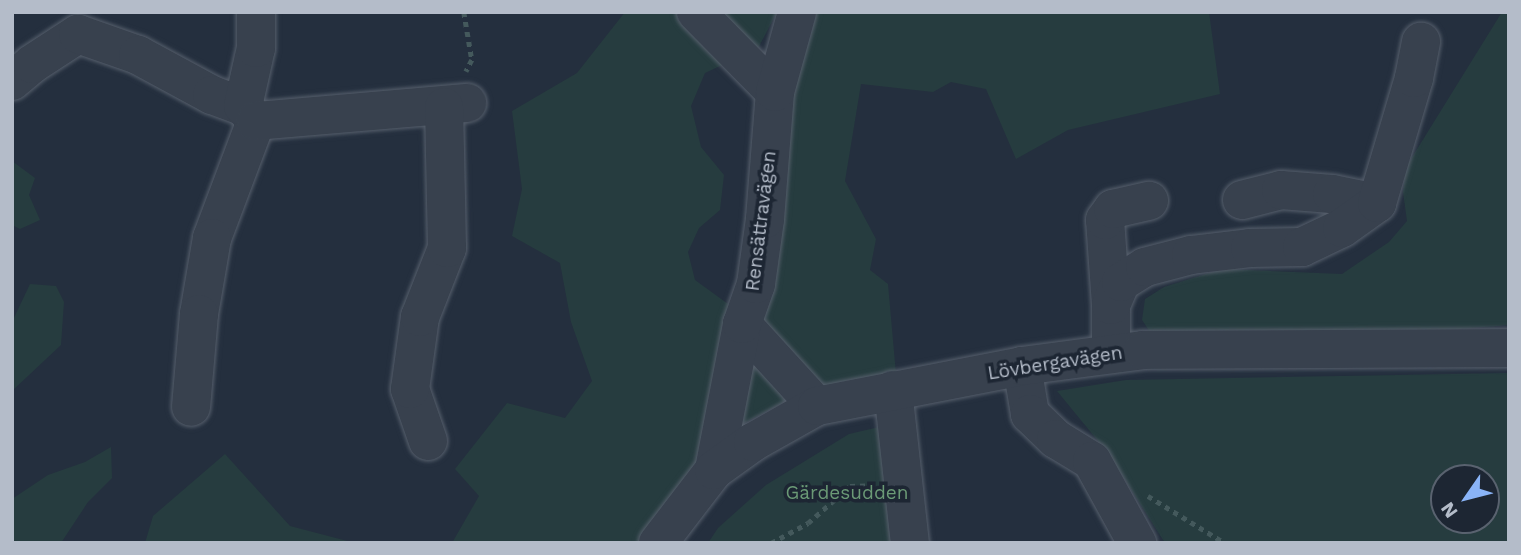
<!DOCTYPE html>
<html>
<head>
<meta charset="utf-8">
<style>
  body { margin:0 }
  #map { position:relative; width:1521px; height:555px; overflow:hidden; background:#242f3e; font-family:"Work Sans",sans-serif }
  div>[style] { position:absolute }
  .green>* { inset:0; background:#263c3f }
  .path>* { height:4.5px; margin-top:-2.25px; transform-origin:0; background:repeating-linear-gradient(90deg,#44595c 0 5px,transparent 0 10px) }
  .roads { filter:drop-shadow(0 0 2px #565f6c) drop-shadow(0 0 2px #565f6c) }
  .minor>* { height:38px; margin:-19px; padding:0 19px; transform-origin:19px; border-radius:19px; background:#38414e }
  span { translate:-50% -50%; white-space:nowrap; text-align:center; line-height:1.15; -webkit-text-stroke:7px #1d2633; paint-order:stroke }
  .street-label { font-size:19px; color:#b4bcc9 }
  .park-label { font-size:19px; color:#6b9a76 }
  .frame { position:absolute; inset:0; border:14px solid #b4bcc9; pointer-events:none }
  .north { position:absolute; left:1430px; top:464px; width:70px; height:70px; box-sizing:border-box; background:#1d2633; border:2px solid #59626f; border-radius:50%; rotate:235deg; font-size:19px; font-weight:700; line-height:28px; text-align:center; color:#b4bcc9 }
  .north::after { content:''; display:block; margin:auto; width:24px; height:32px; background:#8ab4f8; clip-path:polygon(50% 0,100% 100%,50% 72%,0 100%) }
</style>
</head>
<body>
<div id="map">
  <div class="green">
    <i style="clip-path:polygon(625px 12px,682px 12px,733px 60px,705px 73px,691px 106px,701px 147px,724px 175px,720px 210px,699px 228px,688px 252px,695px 280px,735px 309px,704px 466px,643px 543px,452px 543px,479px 496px,455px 469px,507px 403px,565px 418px,592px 381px,571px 322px,560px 263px,512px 236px,522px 189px,512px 111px,577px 73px)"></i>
    <i style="clip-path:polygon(713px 12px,777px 12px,754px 56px)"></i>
    <i style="clip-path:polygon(817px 12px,1209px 12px,1220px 94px,1068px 130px,1016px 159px,986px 89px,951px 82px,933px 92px,861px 84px,845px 181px,876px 239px,870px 270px,888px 284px,896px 374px,815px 391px,763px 327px,784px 125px)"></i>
    <i style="clip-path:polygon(1502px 12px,1509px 12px,1509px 325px,1348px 338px,1154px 338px,1142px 320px,1145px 299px,1164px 287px,1222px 269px,1342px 274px,1389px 242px,1407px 221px,1403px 192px,1406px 167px)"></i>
    <i style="clip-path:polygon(12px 161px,35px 178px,29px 195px,40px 220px,20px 229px,12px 225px)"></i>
    <i style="clip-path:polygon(30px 284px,56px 286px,64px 302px,61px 345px,12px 391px,12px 322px)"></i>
    <i style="clip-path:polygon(745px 348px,794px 397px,727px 432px)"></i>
    <i style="clip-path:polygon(evenodd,1509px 373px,1509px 543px,1165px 543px,1107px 452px,1057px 391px,1126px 380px,1509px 373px,1444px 478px,1486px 478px,1486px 520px,1444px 520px,1444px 478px)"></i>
    <i style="clip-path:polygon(892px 424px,904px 543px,708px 543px,718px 528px,766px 485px,849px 434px)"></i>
    <i style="clip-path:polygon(111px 447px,112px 478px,88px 502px,61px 543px,12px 543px,12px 499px,48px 475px,85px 462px)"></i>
    <i style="clip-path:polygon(225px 454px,290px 526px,355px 543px,145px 543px,153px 516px)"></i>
  </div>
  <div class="path">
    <i style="left:464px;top:12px;width:49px;rotate:80.5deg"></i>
    <i style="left:472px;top:60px;width:13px;rotate:117deg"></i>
    <i style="left:1148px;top:496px;width:90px;rotate:31.4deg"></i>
    <i style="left:771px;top:543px;width:42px;rotate:-28.4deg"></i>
    <i style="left:808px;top:523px;width:56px;rotate:-41.4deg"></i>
    <i style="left:850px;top:486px;width:24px;rotate:-2deg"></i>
  </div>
  <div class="roads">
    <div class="minor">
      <i style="left:696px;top:12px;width:112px;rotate:45.4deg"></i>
      <i style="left:12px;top:81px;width:26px;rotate:-40deg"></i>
      <i style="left:32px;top:64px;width:55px;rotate:-33.1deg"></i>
      <i style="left:78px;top:34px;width:64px;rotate:19.3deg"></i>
      <i style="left:138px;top:55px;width:84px;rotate:28.4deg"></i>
      <i style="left:212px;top:95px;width:33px;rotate:20deg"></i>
      <i style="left:243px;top:106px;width:20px;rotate:49deg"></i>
      <i style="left:256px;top:121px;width:125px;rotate:110.6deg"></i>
      <i style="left:212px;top:238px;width:77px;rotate:99.7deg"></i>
      <i style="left:199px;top:314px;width:93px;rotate:94.9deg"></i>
      <i style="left:243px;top:106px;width:59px;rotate:-77.4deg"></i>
      <i style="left:256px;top:48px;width:36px;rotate:-90deg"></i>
      <i style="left:256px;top:121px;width:212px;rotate:-4.9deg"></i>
      <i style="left:1242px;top:200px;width:40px;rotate:-14.4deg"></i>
      <i style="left:1281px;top:190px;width:51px;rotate:4.5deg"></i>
      <i style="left:1332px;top:194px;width:46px;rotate:11.3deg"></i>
      <i style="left:1111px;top:305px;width:85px;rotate:-94deg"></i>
      <i style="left:1105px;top:220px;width:14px;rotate:-54deg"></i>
      <i style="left:1113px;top:209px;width:37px;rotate:-13deg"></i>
      <i style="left:742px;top:324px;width:111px;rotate:47.6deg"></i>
      <i style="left:1111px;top:353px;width:48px;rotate:-90deg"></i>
      <i style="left:1111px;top:305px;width:25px;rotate:-67deg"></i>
      <i style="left:1121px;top:282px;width:28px;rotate:-32deg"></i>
      <i style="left:1145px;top:267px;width:48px;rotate:-14.6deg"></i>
      <i style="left:1191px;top:255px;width:59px;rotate:-6.8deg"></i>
      <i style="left:1250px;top:248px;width:52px;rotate:-1.1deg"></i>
      <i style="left:1302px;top:247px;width:44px;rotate:-25.4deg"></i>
      <i style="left:1342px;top:228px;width:43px;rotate:-35.5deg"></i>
      <i style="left:1377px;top:203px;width:130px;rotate:-73.5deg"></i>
      <i style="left:1414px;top:78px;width:37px;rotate:-79deg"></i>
      <i style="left:1022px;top:366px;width:49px;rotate:80.5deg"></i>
      <i style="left:1030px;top:414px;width:36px;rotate:44deg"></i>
      <i style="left:1056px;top:439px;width:42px;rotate:31.4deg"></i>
      <i style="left:1092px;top:461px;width:94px;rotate:61.2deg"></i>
      <i style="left:893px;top:390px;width:154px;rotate:83.7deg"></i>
      <i style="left:428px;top:441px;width:55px;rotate:-109.1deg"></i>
      <i style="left:410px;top:389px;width:73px;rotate:-82.1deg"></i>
      <i style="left:420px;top:317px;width:74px;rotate:-68.6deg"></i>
      <i style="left:447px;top:248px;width:141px;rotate:-91.2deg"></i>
      <i style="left:714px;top:470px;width:149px;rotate:-79.1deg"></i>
      <i style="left:742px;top:324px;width:42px;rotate:-70.7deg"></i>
      <i style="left:756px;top:284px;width:66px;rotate:-82.1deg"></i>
      <i style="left:765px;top:219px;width:127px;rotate:-85.5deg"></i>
      <i style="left:775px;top:92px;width:83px;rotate:-74.6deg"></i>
      <i style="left:658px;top:543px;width:92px;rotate:-52.5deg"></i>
      <i style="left:714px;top:470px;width:48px;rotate:-35.7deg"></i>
      <i style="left:753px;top:442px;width:73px;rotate:-29.4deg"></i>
      <i style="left:817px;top:406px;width:209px;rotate:-11deg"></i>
      <i style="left:1022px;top:366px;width:122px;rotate:-7.5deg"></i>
      <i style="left:1143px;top:350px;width:366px;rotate:-0.3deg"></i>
    </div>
  </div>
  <div class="street-label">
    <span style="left:761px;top:221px;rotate:-83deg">Rensättravägen</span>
    <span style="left:1055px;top:363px;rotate:-9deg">Lövbergavägen</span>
  </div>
  <div class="park-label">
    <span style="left:847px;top:493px">Gärdesudden</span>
  </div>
  <div class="frame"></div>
  <div class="north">N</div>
</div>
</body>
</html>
